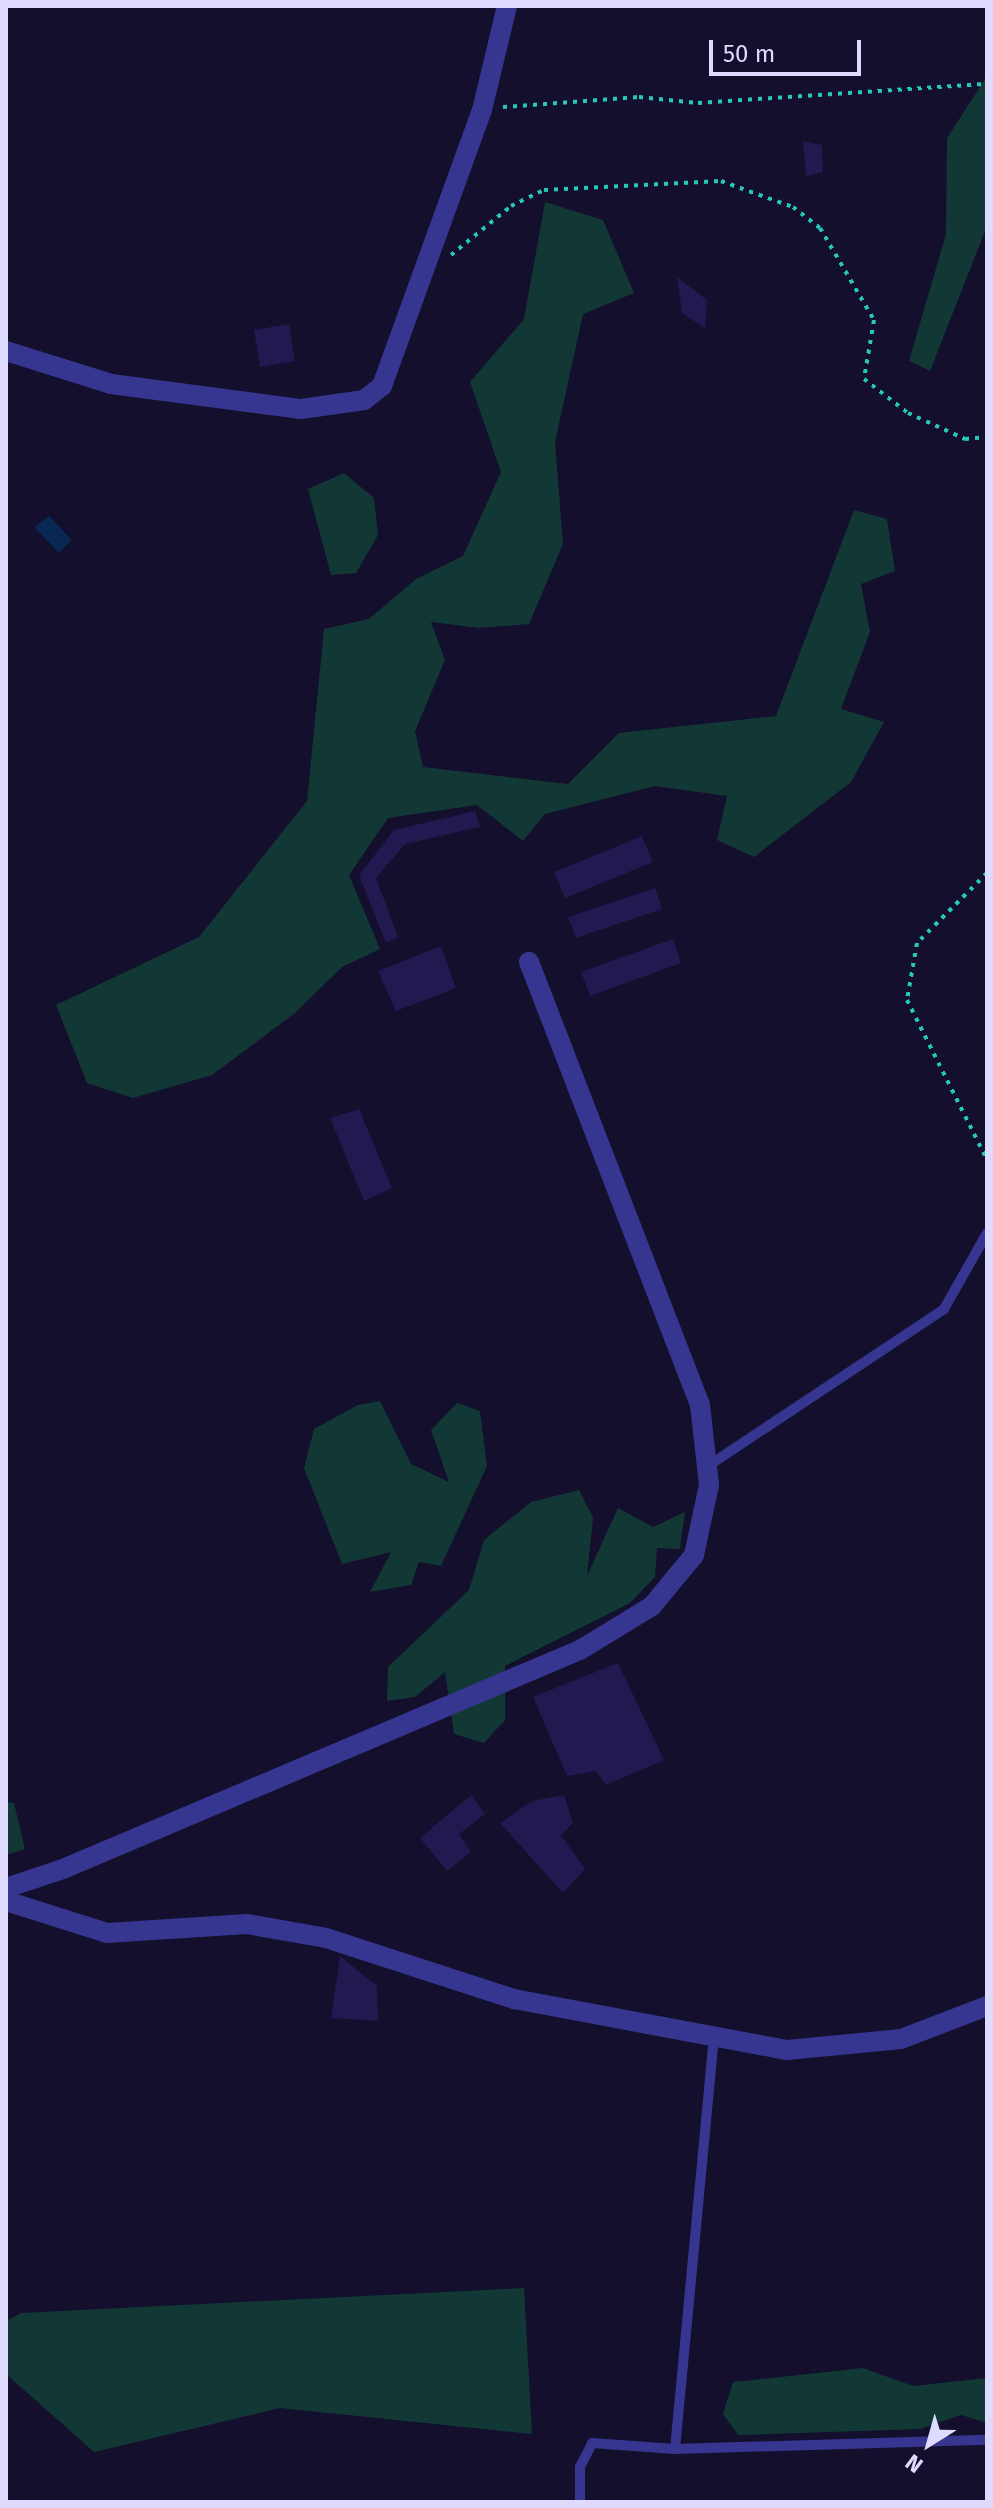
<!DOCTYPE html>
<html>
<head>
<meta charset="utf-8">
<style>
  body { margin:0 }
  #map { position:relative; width:993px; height:2508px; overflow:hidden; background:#130f2d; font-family:"Fira Sans",sans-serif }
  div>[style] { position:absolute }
  .green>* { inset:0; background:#113835 }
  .water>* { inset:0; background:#082753 }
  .building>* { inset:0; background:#221950 }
  .path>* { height:4px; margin-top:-2px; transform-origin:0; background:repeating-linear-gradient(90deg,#26c8b8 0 4px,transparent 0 10px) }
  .service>* { height:10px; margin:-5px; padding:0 5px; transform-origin:5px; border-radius:5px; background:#363690 }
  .minor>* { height:20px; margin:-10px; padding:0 10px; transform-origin:10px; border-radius:10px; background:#363690 }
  span { translate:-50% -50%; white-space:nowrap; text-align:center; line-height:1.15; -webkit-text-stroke:8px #130f2d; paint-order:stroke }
  .frame { position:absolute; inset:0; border:8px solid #dedbff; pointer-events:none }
  .north { position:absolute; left:889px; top:2404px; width:80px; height:80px; -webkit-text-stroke:6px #130f2d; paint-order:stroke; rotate:217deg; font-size:22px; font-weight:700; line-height:32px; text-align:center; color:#dedbff }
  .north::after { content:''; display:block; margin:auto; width:28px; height:36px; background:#dedbff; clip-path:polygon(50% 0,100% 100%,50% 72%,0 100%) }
  .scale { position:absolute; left:709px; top:40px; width:152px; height:36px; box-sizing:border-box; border:4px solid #dedbff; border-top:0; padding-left:10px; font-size:24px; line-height:28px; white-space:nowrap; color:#dedbff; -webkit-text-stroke:6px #130f2d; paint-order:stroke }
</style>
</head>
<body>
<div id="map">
  <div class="green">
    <i style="clip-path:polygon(987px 76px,987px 226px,930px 371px,909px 361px,946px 234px,947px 138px)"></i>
    <i style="clip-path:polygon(545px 202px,603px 220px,634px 293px,583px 314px,555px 442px,563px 544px,529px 624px,479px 628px,431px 622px,445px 660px,415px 731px,423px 767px,568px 784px,619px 733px,776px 716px,854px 510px,887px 519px,895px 571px,861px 584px,870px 632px,841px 709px,884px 722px,851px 782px,754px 857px,717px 840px,727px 796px,655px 786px,545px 814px,523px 841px,477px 805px,388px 818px,349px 875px,380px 949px,342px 967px,295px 1013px,212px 1075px,133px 1098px,87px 1083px,56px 1005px,199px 937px,307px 801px,324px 629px,369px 619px,416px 579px,463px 556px,501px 472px,470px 382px,524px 319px)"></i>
    <i style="clip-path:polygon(344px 473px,374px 498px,378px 535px,356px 573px,331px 575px,308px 489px)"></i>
    <i style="clip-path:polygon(380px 1401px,411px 1464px,449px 1482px,431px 1430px,457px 1403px,480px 1411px,487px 1466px,441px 1566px,419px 1562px,411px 1585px,370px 1592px,391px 1552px,342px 1564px,304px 1468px,314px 1429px,358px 1405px)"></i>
    <i style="clip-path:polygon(579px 1490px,593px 1518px,587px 1576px,618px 1508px,653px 1527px,685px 1512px,680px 1549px,657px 1548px,655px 1577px,630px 1603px,505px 1666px,505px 1720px,484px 1743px,454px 1734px,445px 1672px,415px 1697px,387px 1701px,388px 1667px,469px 1590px,484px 1540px,531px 1502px)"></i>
    <i style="clip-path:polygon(6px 1802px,14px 1803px,25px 1849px,6px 1855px)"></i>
    <i style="clip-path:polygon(524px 2288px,532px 2434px,280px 2408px,94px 2452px,6px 2374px,6px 2321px,21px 2313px)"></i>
    <i style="clip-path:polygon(863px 2368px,913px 2386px,987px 2378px,987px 2423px,961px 2415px,920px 2429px,738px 2435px,723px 2414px,733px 2382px)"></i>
  </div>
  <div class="water">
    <i style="clip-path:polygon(49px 516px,72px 540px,59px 553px,34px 527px)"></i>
  </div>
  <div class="building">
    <i style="clip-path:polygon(803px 141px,822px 145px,823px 172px,806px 176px)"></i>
    <i style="clip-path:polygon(677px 277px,707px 300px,705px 328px,682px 313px)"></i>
    <i style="clip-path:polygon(289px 324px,295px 361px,260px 367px,254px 330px)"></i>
    <i style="clip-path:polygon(475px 811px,480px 827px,405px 844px,376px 878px,398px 937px,386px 943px,359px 875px,394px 830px)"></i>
    <i style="clip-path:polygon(642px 836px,653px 862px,565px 898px,554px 872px)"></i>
    <i style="clip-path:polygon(655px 888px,662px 909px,576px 938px,568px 917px)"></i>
    <i style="clip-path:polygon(673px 939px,681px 963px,590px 996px,581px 972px)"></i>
    <i style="clip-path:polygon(441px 946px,456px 988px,396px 1011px,378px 971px)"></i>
    <i style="clip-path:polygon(359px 1109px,392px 1188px,364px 1201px,330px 1118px)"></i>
    <i style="clip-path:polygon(618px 1663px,664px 1760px,606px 1785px,596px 1771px,567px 1776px,533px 1697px)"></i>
    <i style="clip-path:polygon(471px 1795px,485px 1814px,459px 1834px,471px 1852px,447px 1871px,420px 1838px)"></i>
    <i style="clip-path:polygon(564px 1795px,573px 1823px,561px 1835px,585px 1869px,563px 1893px,500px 1823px,532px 1801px)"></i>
    <i style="clip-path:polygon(340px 1956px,377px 1986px,378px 2021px,331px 2018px)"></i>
  </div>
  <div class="path">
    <i style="left:503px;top:107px;width:136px;rotate:-4.2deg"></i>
    <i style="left:639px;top:97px;width:59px;rotate:5.8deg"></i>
    <i style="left:698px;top:103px;width:290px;rotate:-3.8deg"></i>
    <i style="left:451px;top:255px;width:77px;rotate:-39.2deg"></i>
    <i style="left:511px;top:206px;width:37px;rotate:-26deg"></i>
    <i style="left:544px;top:190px;width:177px;rotate:-2.9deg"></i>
    <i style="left:721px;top:181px;width:77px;rotate:19.9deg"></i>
    <i style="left:793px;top:207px;width:34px;rotate:38deg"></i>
    <i style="left:820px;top:228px;width:107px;rotate:59.6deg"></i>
    <i style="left:874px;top:320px;width:60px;rotate:99.6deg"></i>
    <i style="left:864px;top:379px;width:56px;rotate:37.7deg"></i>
    <i style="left:908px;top:413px;width:63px;rotate:24.5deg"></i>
    <i style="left:965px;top:439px;width:22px;rotate:-5deg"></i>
    <i style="left:987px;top:873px;width:99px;rotate:135deg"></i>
    <i style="left:917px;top:943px;width:58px;rotate:100deg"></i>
    <i style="left:907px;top:1000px;width:179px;rotate:63.4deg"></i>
  </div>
  <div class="service">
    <i style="left:708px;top:1466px;width:283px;rotate:-33.6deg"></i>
    <i style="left:944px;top:1309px;width:87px;rotate:-60.5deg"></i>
    <i style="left:675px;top:2449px;width:411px;rotate:-84.6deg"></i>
    <i style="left:580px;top:2502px;width:35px;rotate:-90deg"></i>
    <i style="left:580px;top:2467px;width:27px;rotate:-63deg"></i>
    <i style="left:592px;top:2443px;width:83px;rotate:4.1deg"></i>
    <i style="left:675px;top:2449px;width:312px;rotate:-1.7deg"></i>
  </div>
  <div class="minor">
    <i style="left:6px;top:351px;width:110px;rotate:17.4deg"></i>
    <i style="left:111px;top:384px;width:192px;rotate:7.5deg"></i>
    <i style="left:301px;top:409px;width:64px;rotate:-8.1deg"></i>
    <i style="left:364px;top:400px;width:23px;rotate:-38deg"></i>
    <i style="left:382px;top:386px;width:294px;rotate:-70.1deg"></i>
    <i style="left:482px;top:110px;width:107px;rotate:-76.5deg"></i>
    <i style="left:6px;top:1888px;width:60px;rotate:-18.4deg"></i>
    <i style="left:63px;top:1869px;width:561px;rotate:-22.96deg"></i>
    <i style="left:580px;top:1650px;width:84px;rotate:-31.4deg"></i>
    <i style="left:652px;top:1606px;width:66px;rotate:-50.5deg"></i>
    <i style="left:694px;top:1555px;width:72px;rotate:-77.9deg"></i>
    <i style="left:709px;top:1485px;width:81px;rotate:-96.4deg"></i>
    <i style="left:700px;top:1405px;width:475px;rotate:-111.1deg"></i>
    <i style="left:6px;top:1901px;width:106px;rotate:17.6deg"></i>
    <i style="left:107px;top:1933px;width:140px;rotate:-3.7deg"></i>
    <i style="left:247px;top:1924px;width:80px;rotate:10deg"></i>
    <i style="left:326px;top:1938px;width:198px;rotate:18deg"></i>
    <i style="left:514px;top:1999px;width:278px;rotate:10.6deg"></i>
    <i style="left:787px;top:2050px;width:115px;rotate:-5.5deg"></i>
    <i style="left:901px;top:2039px;width:92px;rotate:-21deg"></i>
  </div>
  <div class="frame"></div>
  <div class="north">N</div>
  <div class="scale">50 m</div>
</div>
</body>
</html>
